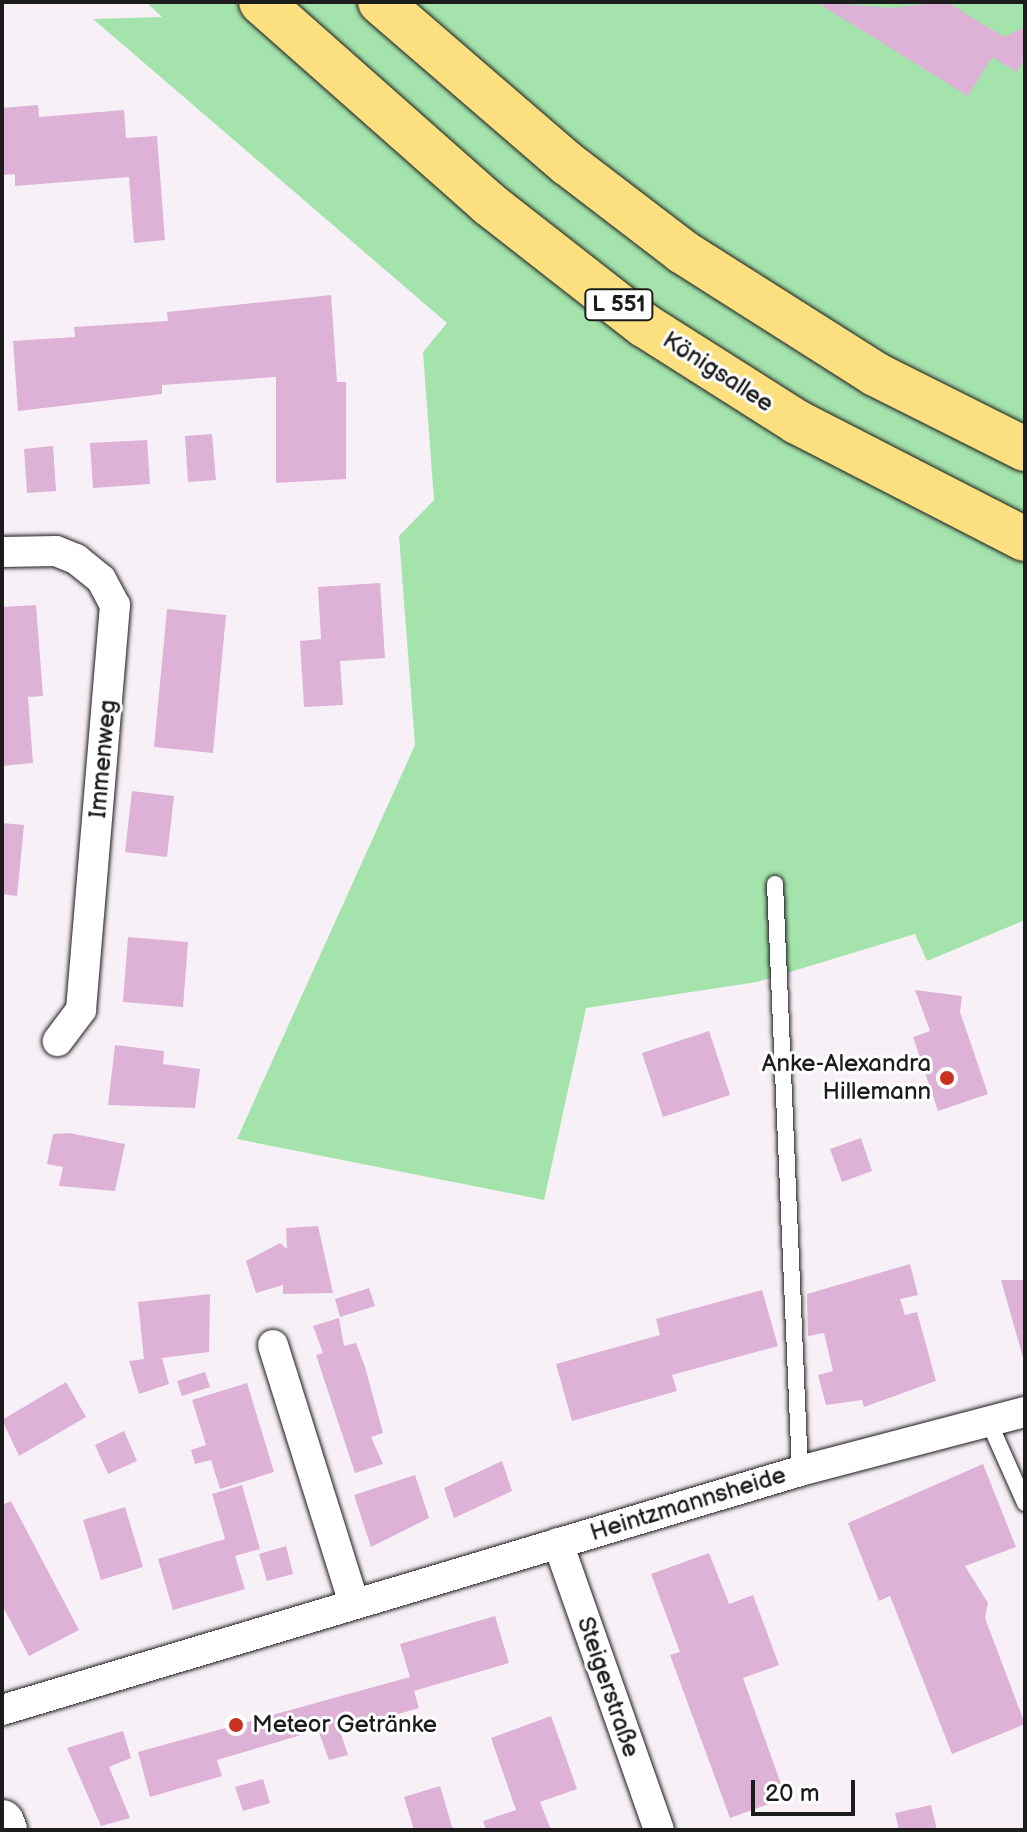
<!DOCTYPE html>
<html>
<head>
<meta charset="utf-8">
<style>
  body { margin:0 }
  #map { position:relative; width:1027px; height:1832px; overflow:hidden; background:#f8f0f7; font-family:"Balsamiq Sans",sans-serif }
  div>[style] { position:absolute }
  .green>* { inset:0; background:#a4e4ac }
  .building>* { inset:0; background:#deb2d7 }
  .roads { filter:drop-shadow(0 0 2px #1c1c1c) drop-shadow(0 0 2px #1c1c1c) }
  .service>* { height:16px; margin:-8px; padding:0 8px; transform-origin:8px; border-radius:8px; background:#fff }
  .minor>* { height:30px; margin:-15px; padding:0 15px; transform-origin:15px; border-radius:15px; background:#fff }
  .secondary>* { height:44px; margin:-22px; padding:0 22px; transform-origin:22px; border-radius:22px; background:#fff }
  .primary>* { height:44px; margin:-22px; padding:0 22px; transform-origin:22px; border-radius:22px; background:#fce080 }
  .dots>* { width:22px; height:22px; translate:-50% -50%; box-sizing:border-box; border:4px solid #fff; border-radius:50% }
  span { translate:-50% -50%; white-space:nowrap; text-align:center; line-height:1.15; -webkit-text-stroke:6px #fff; paint-order:stroke }
  .shield-label span { padding:2px 6px; background:#fff; border:2px solid; border-radius:6px; -webkit-text-stroke-width:0 }
  .shield-label { font-size:22px; color:#1c1c1c; font-weight:700 }
  .street-label { font-size:24px; color:#1c1c1c }
  .poi-label { font-size:24px; color:#1c1c1c }
  .right { translate:-100% -50%; text-align:right }
  .left { translate:0 -50%; text-align:left }
  .frame { position:absolute; inset:0; border:4px solid #1c1c1c; pointer-events:none }
  .scale { position:absolute; left:751px; top:1780px; width:104px; height:36px; box-sizing:border-box; border:4px solid #1c1c1c; border-top:0; padding-left:10px; font-size:24px; line-height:28px; white-space:nowrap; color:#1c1c1c; -webkit-text-stroke:6px #fff; paint-order:stroke }
</style>
</head>
<body>
<div id="map">
  <div class="green">
    <i style="clip-path:polygon(146px 2px,1025px 2px,1025px 920px,927px 961px,915px 934px,757px 982px,586px 1008px,544px 1200px,237px 1139px,415px 745px,399px 536px,434px 500px,423px 352px,447px 323px,93px 19px,162px 17px)"></i>
  </div>
  <div class="building">
    <i style="clip-path:polygon(816px 2px,891px 8px,947px 2px,1004px 37px,1025px 27px,1025px 58px,1017px 72px,992px 57px,968px 96px)"></i>
    <i style="clip-path:polygon(38px 105px,39px 117px,124px 110px,126px 138px,157px 136px,165px 240px,134px 243px,129px 177px,15px 186px,15px 174px,2px 175px,2px 108px)"></i>
    <i style="clip-path:polygon(331px 295px,337px 382px,346px 382px,346px 479px,276px 483px,276px 377px,162px 385px,162px 394px,18px 411px,13px 341px,75px 337px,74px 327px,168px 321px,167px 312px)"></i>
    <i style="clip-path:polygon(212px 434px,216px 480px,188px 482px,185px 436px)"></i>
    <i style="clip-path:polygon(147px 440px,150px 484px,93px 488px,90px 443px)"></i>
    <i style="clip-path:polygon(53px 446px,56px 491px,27px 493px,24px 449px)"></i>
    <i style="clip-path:polygon(380px 583px,385px 658px,340px 661px,343px 705px,304px 707px,300px 641px,321px 639px,318px 587px)"></i>
    <i style="clip-path:polygon(36px 605px,43px 696px,28px 697px,33px 763px,2px 766px,2px 607px)"></i>
    <i style="clip-path:polygon(167px 609px,226px 615px,213px 753px,154px 747px)"></i>
    <i style="clip-path:polygon(132px 791px,174px 796px,167px 857px,125px 852px)"></i>
    <i style="clip-path:polygon(2px 823px,24px 825px,17px 896px,2px 894px)"></i>
    <i style="clip-path:polygon(128px 937px,188px 942px,183px 1007px,123px 1002px)"></i>
    <i style="clip-path:polygon(915px 990px,962px 996px,960px 1012px,988px 1094px,938px 1111px,913px 1037px,930px 1031px)"></i>
    <i style="clip-path:polygon(709px 1031px,730px 1095px,663px 1117px,642px 1053px)"></i>
    <i style="clip-path:polygon(115px 1045px,164px 1051px,163px 1064px,200px 1069px,195px 1108px,108px 1105px)"></i>
    <i style="clip-path:polygon(69px 1133px,125px 1144px,115px 1191px,59px 1186px,63px 1167px,47px 1164px,53px 1134px)"></i>
    <i style="clip-path:polygon(861px 1138px,872px 1171px,842px 1182px,830px 1149px)"></i>
    <i style="clip-path:polygon(318px 1226px,333px 1293px,283px 1294px,283px 1285px,256px 1293px,246px 1261px,280px 1243px,287px 1249px,286px 1228px)"></i>
    <i style="clip-path:polygon(910px 1264px,918px 1295px,900px 1299px,905px 1315px,917px 1312px,936px 1381px,864px 1407px,862px 1400px,826px 1405px,818px 1375px,833px 1371px,824px 1333px,808px 1336px,807px 1294px)"></i>
    <i style="clip-path:polygon(1001px 1280px,1025px 1280px,1025px 1361px,1024px 1361px)"></i>
    <i style="clip-path:polygon(369px 1288px,375px 1306px,340px 1317px,335px 1299px)"></i>
    <i style="clip-path:polygon(762px 1290px,778px 1346px,672px 1375px,677px 1391px,572px 1421px,556px 1364px,660px 1335px,656px 1319px)"></i>
    <i style="clip-path:polygon(210px 1294px,209px 1352px,162px 1358px,169px 1384px,139px 1394px,129px 1361px,144px 1359px,138px 1302px)"></i>
    <i style="clip-path:polygon(339px 1318px,344px 1346px,356px 1343px,365px 1367px,383px 1433px,371px 1437px,383px 1464px,355px 1473px,316px 1355px,323px 1353px,313px 1326px)"></i>
    <i style="clip-path:polygon(205px 1372px,210px 1387px,182px 1396px,177px 1381px)"></i>
    <i style="clip-path:polygon(66px 1382px,86px 1417px,19px 1456px,2px 1420px)"></i>
    <i style="clip-path:polygon(247px 1383px,274px 1472px,220px 1489px,211px 1460px,195px 1464px,191px 1450px,206px 1445px,192px 1400px)"></i>
    <i style="clip-path:polygon(124px 1431px,137px 1461px,108px 1474px,95px 1445px)"></i>
    <i style="clip-path:polygon(502px 1461px,512px 1491px,454px 1518px,444px 1488px)"></i>
    <i style="clip-path:polygon(983px 1464px,1016px 1547px,965px 1566px,988px 1603px,985px 1618px,1025px 1724px,952px 1754px,890px 1596px,879px 1601px,848px 1523px)"></i>
    <i style="clip-path:polygon(415px 1475px,429px 1518px,371px 1547px,354px 1495px)"></i>
    <i style="clip-path:polygon(242px 1485px,260px 1549px,235px 1556px,245px 1589px,173px 1610px,158px 1559px,225px 1539px,212px 1494px)"></i>
    <i style="clip-path:polygon(11px 1501px,79px 1630px,29px 1656px,2px 1605px,2px 1505px)"></i>
    <i style="clip-path:polygon(125px 1507px,143px 1567px,101px 1580px,83px 1520px)"></i>
    <i style="clip-path:polygon(286px 1546px,293px 1574px,267px 1581px,259px 1554px)"></i>
    <i style="clip-path:polygon(709px 1553px,729px 1604px,753px 1595px,779px 1665px,743px 1678px,786px 1798px,730px 1818px,670px 1655px,680px 1652px,651px 1574px)"></i>
    <i style="clip-path:polygon(495px 1616px,509px 1663px,414px 1691px,419px 1708px,340px 1731px,348px 1755px,329px 1760px,318px 1730px,217px 1760px,222px 1776px,150px 1797px,138px 1752px,410px 1677px,400px 1644px)"></i>
    <i style="clip-path:polygon(551px 1716px,577px 1789px,540px 1802px,551px 1830px,486px 1830px,483px 1821px,516px 1810px,491px 1738px)"></i>
    <i style="clip-path:polygon(123px 1731px,131px 1758px,109px 1767px,130px 1818px,101px 1826px,67px 1748px)"></i>
    <i style="clip-path:polygon(263px 1779px,270px 1803px,243px 1811px,235px 1787px)"></i>
    <i style="clip-path:polygon(440px 1786px,453px 1830px,414px 1830px,404px 1797px)"></i>
    <i style="clip-path:polygon(931px 1805px,937px 1830px,899px 1830px,895px 1813px)"></i>
  </div>
  <div class="roads">
    <div class="service">
      <i style="left:775px;top:884px;width:588px;rotate:87.56deg"></i>
      <i style="left:988px;top:1420px;width:91px;rotate:66deg"></i>
    </div>
    <div class="minor">
      <i style="left:2px;top:552px;width:54px;rotate:-1.1deg"></i>
      <i style="left:56px;top:551px;width:22px;rotate:22deg"></i>
      <i style="left:76px;top:559px;width:32px;rotate:39deg"></i>
      <i style="left:101px;top:579px;width:30px;rotate:62deg"></i>
      <i style="left:115px;top:605px;width:406px;rotate:94.8deg"></i>
      <i style="left:81px;top:1010px;width:39px;rotate:127deg"></i>
      <i style="left:273px;top:1345px;width:270px;rotate:72.6deg"></i>
      <i style="left:558px;top:1543px;width:304px;rotate:70.6deg"></i>
      <i style="left:2px;top:1710px;width:833px;rotate:-16.67deg"></i>
      <i style="left:800px;top:1471px;width:233px;rotate:-14.7deg"></i>
    </div>
    <div class="secondary">
      <i style="left:2px;top:1822px;width:9px;rotate:69deg"></i>
    </div>
    <div class="primary">
      <i style="left:261px;top:2px;width:305px;rotate:41.5deg"></i>
      <i style="left:489px;top:204px;width:197px;rotate:38deg"></i>
      <i style="left:644px;top:325px;width:181px;rotate:32.4deg"></i>
      <i style="left:797px;top:422px;width:256px;rotate:27.2deg"></i>
      <i style="left:380px;top:2px;width:248px;rotate:40.8deg"></i>
      <i style="left:568px;top:164px;width:145px;rotate:37.4deg"></i>
      <i style="left:683px;top:252px;width:227px;rotate:32.4deg"></i>
      <i style="left:875px;top:374px;width:168px;rotate:26.6deg"></i>
    </div>
  </div>
  <div class="dots">
    <i style="left:947px;top:1078px;background:#c8321e"></i>
    <i style="left:236px;top:1725px;background:#c8321e"></i>
  </div>
  <div class="shield-label">
    <span style="left:619px;top:305px">L 551</span>
  </div>
  <div class="street-label">
    <span style="left:718px;top:372px;rotate:33deg">Königsallee</span>
    <span style="left:103px;top:759px;rotate:-85deg">Immenweg</span>
    <span style="left:688px;top:1504px;rotate:-17deg">Heintzmannsheide</span>
    <span style="left:608px;top:1687px;rotate:71deg">Steigerstraße</span>
  </div>
  <div class="poi-label">
    <span class="right" style="left:931px;top:1078px">Anke-Alexandra<br>Hillemann</span>
    <span class="left" style="left:252px;top:1725px">Meteor Getränke</span>
  </div>
  <div class="frame"></div>
  <div class="scale">20 m</div>
</div>
</body>
</html>
